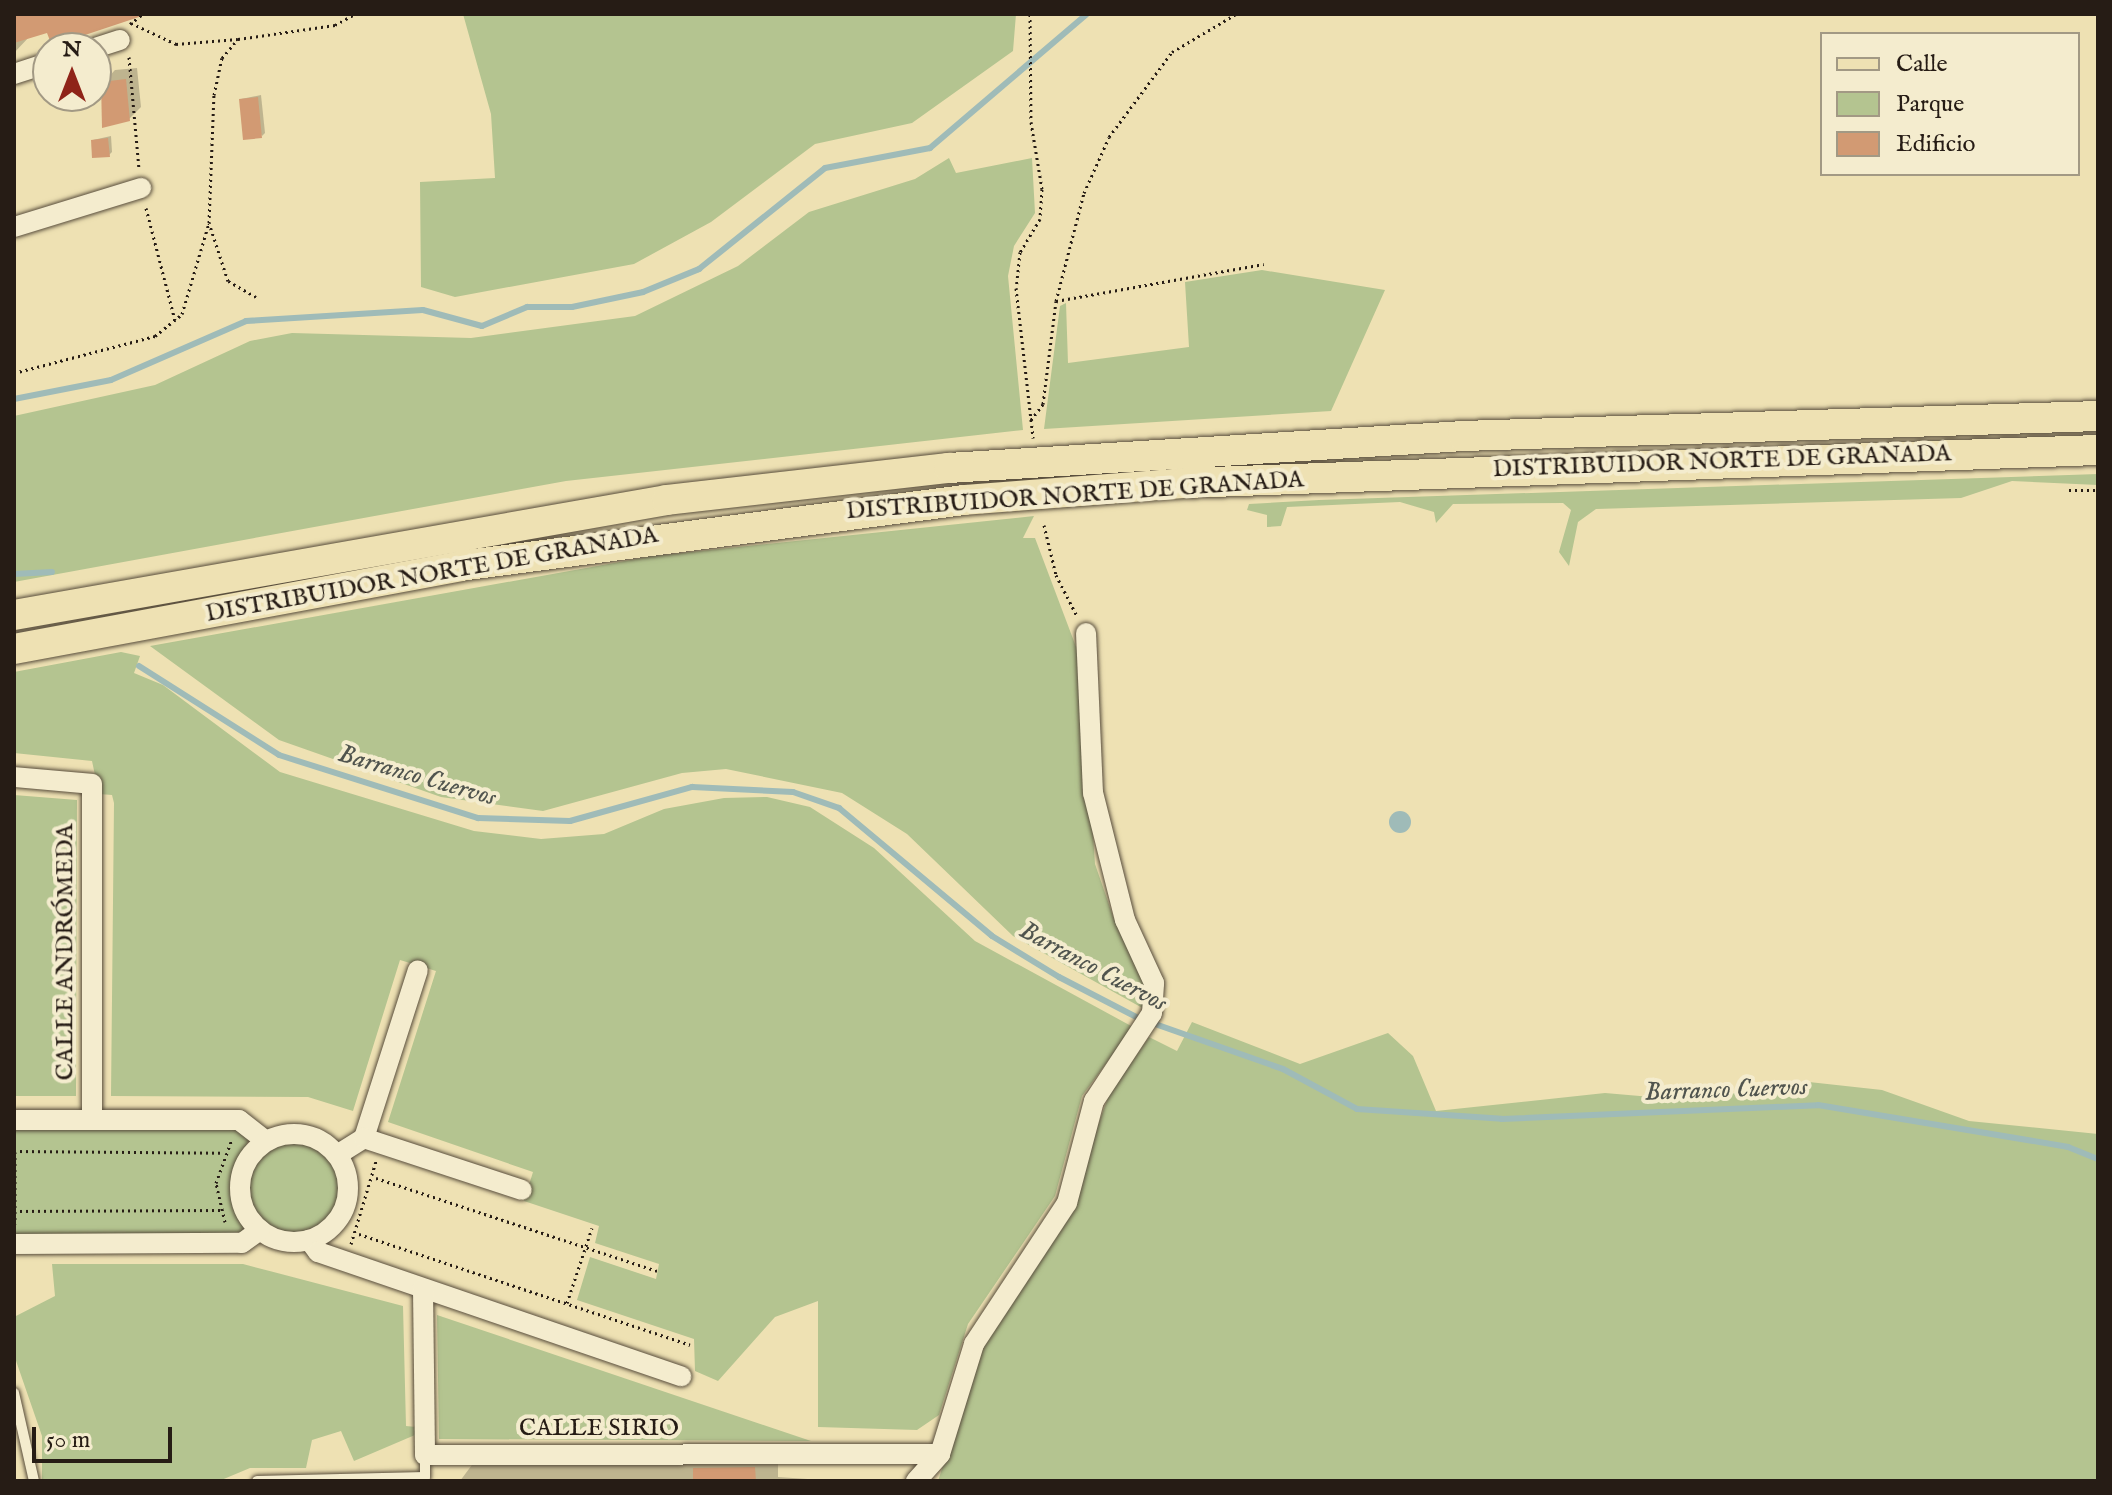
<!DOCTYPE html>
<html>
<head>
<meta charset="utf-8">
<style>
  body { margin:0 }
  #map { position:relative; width:2112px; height:1495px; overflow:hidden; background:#eee1b3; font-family:"IM FELL English",serif }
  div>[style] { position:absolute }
  .green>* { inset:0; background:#b4c490 }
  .round { border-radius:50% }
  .water>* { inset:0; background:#9fbbb8 }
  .shadow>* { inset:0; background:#0003 }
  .stream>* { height:6px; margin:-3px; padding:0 3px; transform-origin:3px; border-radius:3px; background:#9fbbb8 }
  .building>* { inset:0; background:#d29a73 }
  .path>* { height:3px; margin-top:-1.5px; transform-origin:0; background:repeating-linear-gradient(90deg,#261c15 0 2px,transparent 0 6px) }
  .roads { filter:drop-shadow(0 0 2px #584d3c) drop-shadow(0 0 2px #584d3c) }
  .lane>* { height:10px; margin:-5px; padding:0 5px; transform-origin:5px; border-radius:5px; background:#f4ecce }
  .street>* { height:20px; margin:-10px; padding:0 10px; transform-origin:10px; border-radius:10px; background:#f4ecce }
  .street>.ring { margin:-10px; padding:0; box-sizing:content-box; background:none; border:20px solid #f4ecce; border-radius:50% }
  .primary>* { height:30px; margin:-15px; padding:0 15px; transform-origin:15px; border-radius:15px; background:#eee1b3 }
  span { translate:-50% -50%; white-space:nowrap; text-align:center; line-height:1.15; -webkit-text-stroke:8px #f4ecce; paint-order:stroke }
  .street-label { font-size:24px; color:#261c15 }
  .water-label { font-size:26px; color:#50544e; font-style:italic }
  .frame { position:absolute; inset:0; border:16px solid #261c15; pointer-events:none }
  .legend { position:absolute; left:1820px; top:32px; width:260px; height:144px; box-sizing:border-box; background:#f4ecce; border:2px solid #a29984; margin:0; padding:10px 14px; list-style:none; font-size:24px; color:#261c15 }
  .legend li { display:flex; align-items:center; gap:16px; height:40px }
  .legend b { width:40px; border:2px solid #a29984 }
  .north { position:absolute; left:32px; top:32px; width:80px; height:80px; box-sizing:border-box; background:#f4ecce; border:2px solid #a29984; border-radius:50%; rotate:0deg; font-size:22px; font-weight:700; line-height:32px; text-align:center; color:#261c15 }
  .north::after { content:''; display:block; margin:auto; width:28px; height:36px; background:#8f2418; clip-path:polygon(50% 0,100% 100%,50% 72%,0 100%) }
  .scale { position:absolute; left:32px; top:1427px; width:140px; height:36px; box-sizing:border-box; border:4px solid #261c15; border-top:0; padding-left:10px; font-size:24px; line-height:28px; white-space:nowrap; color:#261c15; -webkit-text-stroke:6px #f4ecce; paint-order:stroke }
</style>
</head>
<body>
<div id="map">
  <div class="green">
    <i style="clip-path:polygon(463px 14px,1016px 14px,1013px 51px,912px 123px,815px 144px,711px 222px,634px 264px,455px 297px,421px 287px,420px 182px,495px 178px,491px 114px)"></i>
    <i style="clip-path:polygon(949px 158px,956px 173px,1032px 158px,1035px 213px,1014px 246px,1008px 276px,1023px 430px,566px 481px,14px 582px,14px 416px,155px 385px,250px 341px,292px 333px,471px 338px,635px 316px,738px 266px,809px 212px,915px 179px)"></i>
    <i style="clip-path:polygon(1262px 270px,1385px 290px,1331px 411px,1044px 429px,1060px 306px,1066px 303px,1068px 363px,1189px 347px,1185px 282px)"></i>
    <i style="clip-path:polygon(2098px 474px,2098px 485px,2012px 481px,1961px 498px,1596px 509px,1578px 522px,1569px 566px,1559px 552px,1571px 510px,1563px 503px,1453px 504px,1436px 523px,1434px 512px,1400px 502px,1287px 507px,1281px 526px,1267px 527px,1267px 515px,1247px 510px,1249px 504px,1319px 500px)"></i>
    <i style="clip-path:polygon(1034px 516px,1023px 538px,1035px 538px,1081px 660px,1095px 864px,1114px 919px,1143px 970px,1146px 1010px,1013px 936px,907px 834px,842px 793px,726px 769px,682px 773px,543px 811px,441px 797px,279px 740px,150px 646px,653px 556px)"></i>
    <i style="clip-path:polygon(121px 652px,140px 656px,134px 673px,163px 685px,280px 772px,474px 831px,541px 839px,604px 834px,664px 809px,724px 798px,767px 797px,810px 807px,874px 848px,975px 941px,1133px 1027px,1082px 1096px,1055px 1196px,968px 1324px,939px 1415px,917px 1430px,818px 1427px,818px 1301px,775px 1317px,718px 1381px,695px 1371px,694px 1339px,577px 1300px,590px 1257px,656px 1279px,659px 1264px,595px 1243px,599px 1226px,524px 1201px,533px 1172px,388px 1122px,436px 971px,400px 960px,353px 1111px,308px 1097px,111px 1096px,114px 803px,112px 795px,99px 794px,92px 761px,14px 753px,14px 672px)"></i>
    <i style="clip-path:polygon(14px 795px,77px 800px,76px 1096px,14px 1096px)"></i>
    <i style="clip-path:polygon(1192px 1022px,1300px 1064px,1388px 1033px,1413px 1056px,1436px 1111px,1605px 1093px,1686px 1100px,1809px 1082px,1882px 1090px,1969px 1121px,2098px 1134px,2098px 1481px,938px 1481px,986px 1333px,1075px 1188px,1109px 1095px,1149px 1037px,1177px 1051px)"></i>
    <i style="clip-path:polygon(237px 1124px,250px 1137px,231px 1179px,233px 1206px,247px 1231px,235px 1238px,14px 1237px,14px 1126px)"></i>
    <i class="round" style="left:247px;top:1142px;width:92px;height:92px"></i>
    <i style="clip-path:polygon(52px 1264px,243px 1264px,403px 1306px,406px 1426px,416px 1427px,415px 1435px,354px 1461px,341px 1431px,312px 1440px,306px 1468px,250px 1468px,219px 1481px,42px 1481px,42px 1436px,14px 1355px,14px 1317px,55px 1296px)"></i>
    <i style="clip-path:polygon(437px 1315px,811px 1441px,439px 1439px)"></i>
  </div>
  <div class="water">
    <i class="round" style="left:1389px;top:811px;width:22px;height:22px"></i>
  </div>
  <div class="shadow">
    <i style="clip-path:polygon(14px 14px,127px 14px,30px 36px,14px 53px)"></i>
    <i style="clip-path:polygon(137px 68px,141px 107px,129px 119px,103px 83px,115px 70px)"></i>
    <i style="clip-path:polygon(261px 95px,265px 133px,262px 136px,241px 99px)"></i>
    <i style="clip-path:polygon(111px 136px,112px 152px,109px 155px,93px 140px)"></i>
    <i style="clip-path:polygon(778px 1445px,778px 1477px,837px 1481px,460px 1481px,483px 1450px)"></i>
  </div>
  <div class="stream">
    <i style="left:14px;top:399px;width:99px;rotate:-11.1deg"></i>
    <i style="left:111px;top:380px;width:147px;rotate:-23.6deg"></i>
    <i style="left:246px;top:321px;width:177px;rotate:-3.6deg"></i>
    <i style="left:423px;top:310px;width:61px;rotate:15.2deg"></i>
    <i style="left:482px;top:326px;width:49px;rotate:-22.9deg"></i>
    <i style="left:527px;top:307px;width:45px"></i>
    <i style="left:572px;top:307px;width:73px;rotate:-11.9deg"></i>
    <i style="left:643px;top:292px;width:61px;rotate:-22.3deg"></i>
    <i style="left:699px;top:269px;width:161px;rotate:-38.7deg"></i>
    <i style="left:825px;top:168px;width:107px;rotate:-10.8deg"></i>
    <i style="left:930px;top:148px;width:206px;rotate:-40.5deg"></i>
    <i style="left:14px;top:574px;width:38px;rotate:-3deg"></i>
    <i style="left:139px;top:666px;width:166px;rotate:32.4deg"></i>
    <i style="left:279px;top:755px;width:209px;rotate:17.6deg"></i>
    <i style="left:478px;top:818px;width:92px;rotate:1.9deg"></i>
    <i style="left:570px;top:821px;width:127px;rotate:-15.6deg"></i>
    <i style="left:692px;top:787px;width:101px;rotate:2.8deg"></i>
    <i style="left:793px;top:792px;width:49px;rotate:19.2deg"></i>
    <i style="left:839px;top:808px;width:199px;rotate:39.9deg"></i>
    <i style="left:992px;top:936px;width:79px;rotate:31.5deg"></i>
    <i style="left:1059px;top:977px;width:89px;rotate:27.4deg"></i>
    <i style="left:1138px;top:1018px;width:154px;rotate:19.4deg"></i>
    <i style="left:1283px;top:1069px;width:84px;rotate:28.4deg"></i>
    <i style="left:1357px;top:1109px;width:145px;rotate:3.9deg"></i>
    <i style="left:1502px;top:1119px;width:316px;rotate:-2.5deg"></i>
    <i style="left:1818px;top:1105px;width:254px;rotate:9.5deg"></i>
    <i style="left:2068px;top:1147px;width:32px;rotate:22deg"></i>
  </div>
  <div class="building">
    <i style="clip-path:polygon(14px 14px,139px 14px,139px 17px,52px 46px,47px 33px,14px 43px)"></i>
    <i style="clip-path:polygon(126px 79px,130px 121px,102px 128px,101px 82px)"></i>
    <i style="clip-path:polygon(258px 97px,262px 138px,243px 140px,239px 99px)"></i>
    <i style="clip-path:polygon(108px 138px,110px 157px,92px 158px,91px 140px)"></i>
    <i style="clip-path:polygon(755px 1467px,756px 1481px,693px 1481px,693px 1468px)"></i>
  </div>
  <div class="path">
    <i style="left:1030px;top:14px;width:108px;rotate:89.5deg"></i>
    <i style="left:1031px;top:122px;width:68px;rotate:80.7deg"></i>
    <i style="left:1042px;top:189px;width:30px;rotate:94deg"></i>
    <i style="left:1040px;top:219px;width:39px;rotate:121deg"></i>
    <i style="left:1020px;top:252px;width:36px;rotate:96deg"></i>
    <i style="left:1016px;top:288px;width:151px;rotate:83.5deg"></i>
    <i style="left:131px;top:23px;width:50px;rotate:25deg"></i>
    <i style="left:176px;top:44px;width:62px;rotate:-4.6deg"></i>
    <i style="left:130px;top:24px;width:16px;rotate:-38deg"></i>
    <i style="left:129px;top:57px;width:112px;rotate:84.9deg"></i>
    <i style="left:146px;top:208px;width:116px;rotate:75.5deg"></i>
    <i style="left:256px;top:297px;width:32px;rotate:-150deg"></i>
    <i style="left:228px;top:281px;width:61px;rotate:-108.1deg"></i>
    <i style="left:209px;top:223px;width:128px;rotate:-87.8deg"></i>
    <i style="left:214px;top:95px;width:38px;rotate:-78deg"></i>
    <i style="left:222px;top:58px;width:25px;rotate:-50deg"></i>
    <i style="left:238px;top:39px;width:98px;rotate:-8.2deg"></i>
    <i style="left:335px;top:25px;width:23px;rotate:-29deg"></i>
    <i style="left:1056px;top:301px;width:211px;rotate:-10.1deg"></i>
    <i style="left:14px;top:373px;width:146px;rotate:-14.7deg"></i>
    <i style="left:155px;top:336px;width:35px;rotate:-39deg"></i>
    <i style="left:182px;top:314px;width:95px;rotate:-73.5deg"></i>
    <i style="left:1031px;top:420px;width:20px;rotate:-53deg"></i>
    <i style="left:1043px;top:404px;width:104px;rotate:-82.8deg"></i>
    <i style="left:1056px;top:301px;width:112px;rotate:-75.5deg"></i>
    <i style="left:1084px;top:193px;width:61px;rotate:-65.9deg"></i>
    <i style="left:1109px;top:137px;width:106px;rotate:-53.5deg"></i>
    <i style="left:1172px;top:52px;width:74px;rotate:-30.7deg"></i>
    <i style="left:2069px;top:490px;width:29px"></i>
    <i style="left:1044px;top:525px;width:51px;rotate:76.5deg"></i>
    <i style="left:1056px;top:575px;width:46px;rotate:62.9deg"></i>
    <i style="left:14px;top:1151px;width:210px;rotate:0.5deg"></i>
    <i style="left:15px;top:1152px;width:72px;rotate:90deg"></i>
    <i style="left:376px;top:1178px;width:296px;rotate:18.3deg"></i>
    <i style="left:14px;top:1211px;width:207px;rotate:-0.3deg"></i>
    <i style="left:225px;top:1222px;width:40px;rotate:-103deg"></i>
    <i style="left:216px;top:1183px;width:47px;rotate:-70deg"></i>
    <i style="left:359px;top:1234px;width:349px;rotate:18.5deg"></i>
    <i style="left:351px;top:1244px;width:87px;rotate:-73.2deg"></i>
    <i style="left:567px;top:1303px;width:79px;rotate:-71.6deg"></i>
  </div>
  <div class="roads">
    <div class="lane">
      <i style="left:14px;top:1393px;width:90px;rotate:77.2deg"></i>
      <i style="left:257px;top:1481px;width:168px;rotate:-1.4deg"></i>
      <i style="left:425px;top:1477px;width:22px;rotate:-90deg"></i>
    </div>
    <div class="street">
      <i style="left:95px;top:48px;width:26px;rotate:-18deg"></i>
      <i style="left:14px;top:74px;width:36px;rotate:-18deg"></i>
      <i style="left:14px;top:227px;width:133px;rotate:-17.1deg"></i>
      <i style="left:14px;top:777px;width:78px;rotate:5.1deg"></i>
      <i style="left:92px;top:784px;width:336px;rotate:90deg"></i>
      <i style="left:14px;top:1120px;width:225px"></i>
      <i style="left:239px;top:1120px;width:34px;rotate:38deg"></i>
      <i class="ring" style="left:240px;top:1134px;width:88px;height:88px"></i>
      <i style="left:364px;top:1138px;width:176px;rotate:-72.2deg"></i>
      <i style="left:337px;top:1155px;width:32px;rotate:-32deg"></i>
      <i style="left:364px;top:1138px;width:166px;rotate:18.2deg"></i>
      <i style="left:309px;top:1240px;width:15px;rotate:53deg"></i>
      <i style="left:318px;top:1252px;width:384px;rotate:18.9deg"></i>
      <i style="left:14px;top:1244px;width:228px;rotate:-0.3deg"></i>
      <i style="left:242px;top:1243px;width:22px;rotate:-36deg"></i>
      <i style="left:423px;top:1289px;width:166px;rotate:89.3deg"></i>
      <i style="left:425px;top:1455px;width:515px;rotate:-0.11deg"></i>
      <i style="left:916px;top:1481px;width:36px;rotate:-48deg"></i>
      <i style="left:940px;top:1454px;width:115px;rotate:-72.8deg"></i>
      <i style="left:974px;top:1344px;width:169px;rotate:-56.6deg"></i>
      <i style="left:1067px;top:1203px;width:106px;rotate:-75.2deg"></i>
      <i style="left:1094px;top:1101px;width:105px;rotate:-56.6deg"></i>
      <i style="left:1152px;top:1013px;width:30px;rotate:-86deg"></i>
      <i style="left:1154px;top:983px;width:69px;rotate:-114.7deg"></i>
      <i style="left:1125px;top:920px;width:131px;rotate:-104.1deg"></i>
      <i style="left:1093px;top:793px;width:160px;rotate:-92.5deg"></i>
    </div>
    <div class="primary">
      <i style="left:14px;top:615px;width:663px;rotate:-9.99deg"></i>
      <i style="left:667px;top:500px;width:284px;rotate:-6.5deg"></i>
      <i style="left:949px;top:468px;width:515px;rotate:-3.56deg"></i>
      <i style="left:1463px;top:436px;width:635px;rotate:-1.8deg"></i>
      <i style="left:14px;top:649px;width:454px;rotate:-10.5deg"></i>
      <i style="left:460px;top:566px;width:508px;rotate:-7.46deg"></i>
      <i style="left:964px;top:500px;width:221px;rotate:-4.4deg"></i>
      <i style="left:1184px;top:483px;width:915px;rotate:-2.07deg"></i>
    </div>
  </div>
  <div class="street-label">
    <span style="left:1722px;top:462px;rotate:-2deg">DISTRIBUIDOR NORTE DE GRANADA</span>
    <span style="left:1075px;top:496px;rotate:-4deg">DISTRIBUIDOR NORTE DE GRANADA</span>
    <span style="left:432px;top:575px;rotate:-10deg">DISTRIBUIDOR NORTE DE GRANADA</span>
    <span style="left:66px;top:952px;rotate:-90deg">CALLE ANDRÓMEDA</span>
    <span style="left:599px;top:1429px">CALLE SIRIO</span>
  </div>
  <div class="water-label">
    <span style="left:417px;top:776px;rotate:16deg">Barranco Cuervos</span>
    <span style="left:1093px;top:967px;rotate:28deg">Barranco Cuervos</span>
    <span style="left:1726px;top:1090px;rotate:-2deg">Barranco Cuervos</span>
  </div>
  <div class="frame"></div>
  <ul class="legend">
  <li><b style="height:10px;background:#eee1b3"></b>Calle</li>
  <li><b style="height:22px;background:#b4c490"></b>Parque</li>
  <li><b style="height:22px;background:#d29a73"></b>Edificio</li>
  </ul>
  <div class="north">N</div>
  <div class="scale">50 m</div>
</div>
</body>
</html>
